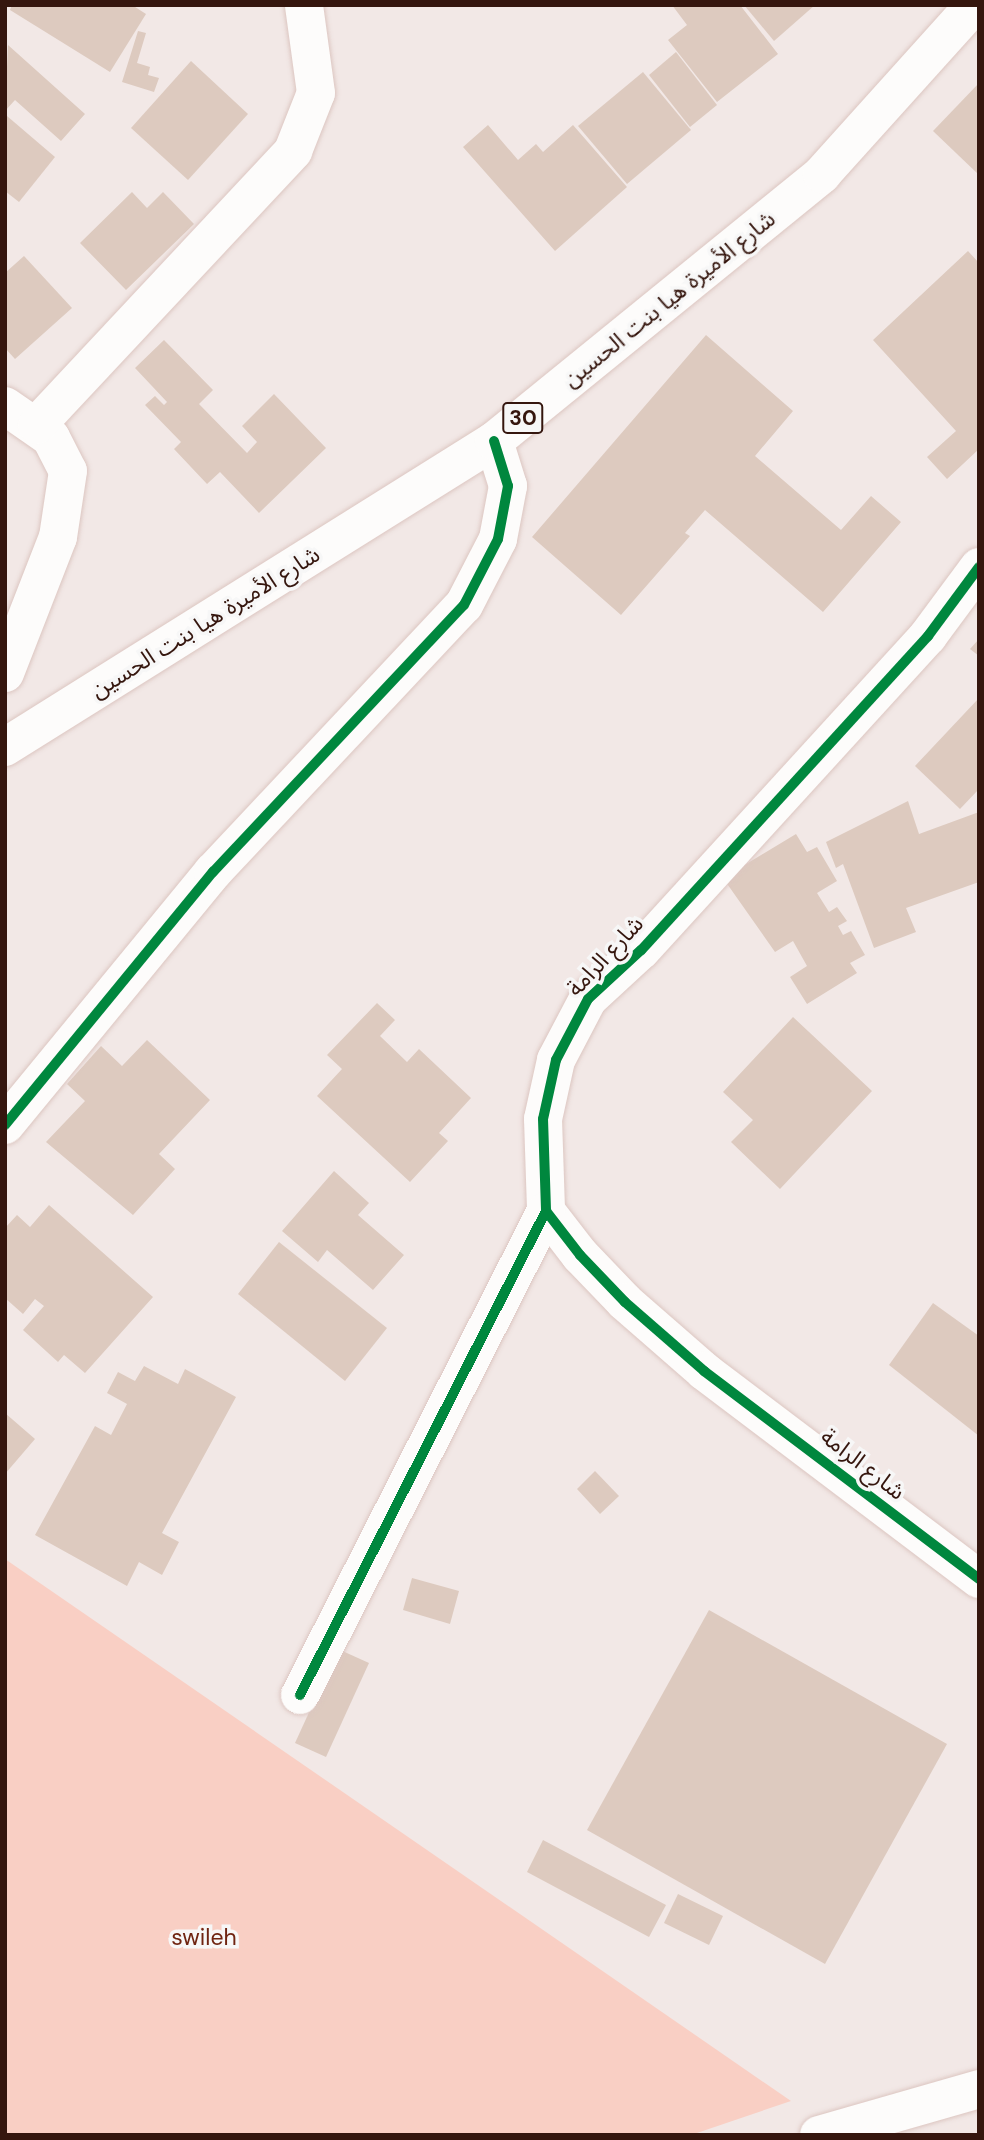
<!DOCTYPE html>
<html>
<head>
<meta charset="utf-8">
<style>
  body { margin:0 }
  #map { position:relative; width:984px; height:2140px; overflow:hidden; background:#f2e8e6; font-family:"DM Sans","Noto Sans Arabic",sans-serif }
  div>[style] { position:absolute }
  .green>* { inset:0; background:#f9cfc4 }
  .building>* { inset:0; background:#ddcabf }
  .roads { filter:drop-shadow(0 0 2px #dcc6c1) drop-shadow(0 0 2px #dcc6c1) }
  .minor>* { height:38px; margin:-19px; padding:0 19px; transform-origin:19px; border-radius:19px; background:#fdfcfb }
  .major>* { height:38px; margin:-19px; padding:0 19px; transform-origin:19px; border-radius:19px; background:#fdfcfb }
  .cycleway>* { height:10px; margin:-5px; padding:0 5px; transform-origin:5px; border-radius:5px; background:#00873e }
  span { translate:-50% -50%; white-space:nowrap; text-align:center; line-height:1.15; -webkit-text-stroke:7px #f7f7f7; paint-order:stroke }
  .shield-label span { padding:2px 5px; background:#f7f7f7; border:2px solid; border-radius:5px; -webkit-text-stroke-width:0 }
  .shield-label { font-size:21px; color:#35160e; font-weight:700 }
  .street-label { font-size:23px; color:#35160e }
  .park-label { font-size:23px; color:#6f2411 }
  .frame { position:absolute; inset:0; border:7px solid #35160e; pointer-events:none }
</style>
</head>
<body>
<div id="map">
  <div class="green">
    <i style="clip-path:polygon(5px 1559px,791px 2101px,691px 2135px,5px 2135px)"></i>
  </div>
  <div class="building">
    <i style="clip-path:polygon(12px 5px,132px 5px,146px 14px,110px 72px,10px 10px)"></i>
    <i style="clip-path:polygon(672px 5px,740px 5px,778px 54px,717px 102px,668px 40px,687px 25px)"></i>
    <i style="clip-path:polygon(744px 5px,815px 5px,774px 41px)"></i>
    <i style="clip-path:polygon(138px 31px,146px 33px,137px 63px,150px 67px,148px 75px,159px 78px,154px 92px,122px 82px)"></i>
    <i style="clip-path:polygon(8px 45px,85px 114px,61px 141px,15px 100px,5px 111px)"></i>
    <i style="clip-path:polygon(676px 52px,717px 105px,690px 127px,649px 75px)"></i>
    <i style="clip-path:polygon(191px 61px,248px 114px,188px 180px,131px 128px)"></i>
    <i style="clip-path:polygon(643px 72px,691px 130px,627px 184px,578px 126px)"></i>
    <i style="clip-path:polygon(979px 83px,979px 175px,933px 131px)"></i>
    <i style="clip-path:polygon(7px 116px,55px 157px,19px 202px,5px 191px)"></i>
    <i style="clip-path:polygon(488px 125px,518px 160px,536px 144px,543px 152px,573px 125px,627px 187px,555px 251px,463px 147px)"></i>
    <i style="clip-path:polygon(132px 192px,147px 208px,163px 192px,194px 224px,126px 290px,80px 243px)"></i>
    <i style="clip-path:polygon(968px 251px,979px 263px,979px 449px,947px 479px,927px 457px,956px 431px,873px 340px)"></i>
    <i style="clip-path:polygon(24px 256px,72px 308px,15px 359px,5px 348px,5px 273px)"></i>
    <i style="clip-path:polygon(706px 335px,793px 411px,755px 456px,841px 530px,871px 496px,901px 522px,823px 612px,705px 510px,685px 533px,690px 536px,621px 615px,532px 537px)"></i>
    <i style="clip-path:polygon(164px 340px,213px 390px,199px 404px,247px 453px,257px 442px,242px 426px,274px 394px,326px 448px,259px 513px,220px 472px,207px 484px,174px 449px,181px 442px,145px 405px,155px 396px,164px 405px,167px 402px,135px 368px)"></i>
    <i style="clip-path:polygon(979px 639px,979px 656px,970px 649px)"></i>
    <i style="clip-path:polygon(979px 698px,979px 789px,960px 809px,915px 766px)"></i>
    <i style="clip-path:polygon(908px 801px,919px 834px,979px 812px,979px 882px,906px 908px,916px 932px,874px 948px,843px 864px,836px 868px,826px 842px)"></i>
    <i style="clip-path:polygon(796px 834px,807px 852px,817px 847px,837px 881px,817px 893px,829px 912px,837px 907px,847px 921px,838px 926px,843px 935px,851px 931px,865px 955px,850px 963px,857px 973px,807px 1004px,790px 977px,807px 966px,793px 941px,775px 952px,723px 878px)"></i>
    <i style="clip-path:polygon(377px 1003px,395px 1020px,380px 1036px,407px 1062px,419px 1049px,471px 1098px,439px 1133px,448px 1141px,410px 1182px,317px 1096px,342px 1069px,327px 1055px)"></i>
    <i style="clip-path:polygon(793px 1017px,872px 1091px,780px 1189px,731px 1142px,753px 1120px,723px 1092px)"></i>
    <i style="clip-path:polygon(147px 1040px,210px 1100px,159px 1154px,175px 1169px,133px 1215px,46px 1142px,85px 1101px,67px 1084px,101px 1046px,122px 1066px)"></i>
    <i style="clip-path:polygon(334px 1171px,369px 1203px,358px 1215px,404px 1255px,373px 1290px,327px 1250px,318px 1262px,282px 1231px)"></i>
    <i style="clip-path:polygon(49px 1205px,153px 1297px,85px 1373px,64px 1355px,58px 1362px,23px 1330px,44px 1306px,35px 1299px,23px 1314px,5px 1298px,5px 1228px,17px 1215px,30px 1227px)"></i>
    <i style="clip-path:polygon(279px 1242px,387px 1328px,345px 1381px,238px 1294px)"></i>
    <i style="clip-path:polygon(933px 1303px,979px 1336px,979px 1436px,889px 1365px)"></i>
    <i style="clip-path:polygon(144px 1366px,178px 1384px,185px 1369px,236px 1397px,162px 1533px,179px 1542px,162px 1575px,139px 1562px,127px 1586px,35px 1535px,95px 1426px,111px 1435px,127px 1404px,107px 1393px,118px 1372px,135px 1381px)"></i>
    <i style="clip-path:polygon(5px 1413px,35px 1439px,5px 1474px)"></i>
    <i style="clip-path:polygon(595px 1471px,619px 1496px,600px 1514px,577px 1489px)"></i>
    <i style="clip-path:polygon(412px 1578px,459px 1591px,450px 1624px,403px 1610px)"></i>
    <i style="clip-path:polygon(709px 1610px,947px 1744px,825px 1964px,587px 1830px)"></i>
    <i style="clip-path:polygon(338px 1649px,369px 1663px,326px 1757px,295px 1743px)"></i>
    <i style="clip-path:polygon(543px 1840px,666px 1905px,649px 1937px,527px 1872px)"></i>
    <i style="clip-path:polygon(678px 1894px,723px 1916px,709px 1945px,664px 1923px)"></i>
  </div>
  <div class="roads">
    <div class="minor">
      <i style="left:5px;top:406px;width:56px;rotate:34.8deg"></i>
      <i style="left:51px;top:438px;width:37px;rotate:63deg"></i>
      <i style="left:68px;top:471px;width:67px;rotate:98.6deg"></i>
      <i style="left:58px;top:537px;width:146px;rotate:111.3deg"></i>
      <i style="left:37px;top:425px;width:375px;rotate:-46.9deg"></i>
      <i style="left:293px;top:151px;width:62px;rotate:-68.4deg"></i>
      <i style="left:316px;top:93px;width:89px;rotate:-97.8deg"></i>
      <i style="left:979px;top:567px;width:86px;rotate:126.5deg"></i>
      <i style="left:928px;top:636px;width:425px;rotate:132.4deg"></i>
      <i style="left:641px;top:950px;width:72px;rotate:137.2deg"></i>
      <i style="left:588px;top:999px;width:69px;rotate:117.7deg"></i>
      <i style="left:556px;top:1060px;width:60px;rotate:102.4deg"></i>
      <i style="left:543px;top:1119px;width:92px;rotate:88.1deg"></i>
      <i style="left:546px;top:1211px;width:56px;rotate:52.3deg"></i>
      <i style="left:580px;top:1255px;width:65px;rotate:46.2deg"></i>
      <i style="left:625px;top:1302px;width:105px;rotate:41.1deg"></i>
      <i style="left:704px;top:1371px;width:345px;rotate:37.1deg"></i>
      <i style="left:5px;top:1125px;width:328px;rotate:-50.6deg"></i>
      <i style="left:213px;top:872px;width:366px;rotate:-46.8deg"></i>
      <i style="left:464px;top:605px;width:74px;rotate:-62.7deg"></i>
      <i style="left:498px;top:539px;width:54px;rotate:-79.3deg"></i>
      <i style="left:508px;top:486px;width:47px;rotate:-107.3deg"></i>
      <i style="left:300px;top:1695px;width:543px;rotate:-63.06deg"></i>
      <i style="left:819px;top:2135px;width:166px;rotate:-16deg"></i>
    </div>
    <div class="major">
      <i style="left:5px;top:747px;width:577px;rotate:-32.04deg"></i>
      <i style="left:494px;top:441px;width:423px;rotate:-39.1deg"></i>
      <i style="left:822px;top:174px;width:227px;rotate:-48deg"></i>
    </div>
  </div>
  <div class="cycleway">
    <i style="left:979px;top:567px;width:86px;rotate:126.5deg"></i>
    <i style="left:928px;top:636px;width:425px;rotate:132.4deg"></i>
    <i style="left:641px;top:950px;width:72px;rotate:137.2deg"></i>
    <i style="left:588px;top:999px;width:69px;rotate:117.7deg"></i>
    <i style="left:556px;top:1060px;width:60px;rotate:102.4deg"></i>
    <i style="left:543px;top:1119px;width:92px;rotate:88.1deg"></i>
    <i style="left:546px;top:1211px;width:56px;rotate:52.3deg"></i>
    <i style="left:580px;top:1255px;width:65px;rotate:46.2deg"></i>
    <i style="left:625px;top:1302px;width:105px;rotate:41.1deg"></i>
    <i style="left:704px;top:1371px;width:345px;rotate:37.1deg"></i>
    <i style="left:5px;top:1125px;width:328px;rotate:-50.6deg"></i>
    <i style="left:213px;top:872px;width:366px;rotate:-46.8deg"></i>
    <i style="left:464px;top:605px;width:74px;rotate:-62.7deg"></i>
    <i style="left:498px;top:539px;width:54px;rotate:-79.3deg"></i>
    <i style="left:508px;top:486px;width:47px;rotate:-107.3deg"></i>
    <i style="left:300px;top:1695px;width:543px;rotate:-63.06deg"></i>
  </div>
  <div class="shield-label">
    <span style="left:523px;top:418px">30</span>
  </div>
  <div class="street-label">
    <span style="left:669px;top:299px;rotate:-39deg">شارع الأميرة هيا بنت الحسين</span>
    <span style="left:205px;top:622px;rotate:-32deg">شارع الأميرة هيا بنت الحسين</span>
    <span style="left:605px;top:956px;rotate:-47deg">شارع الرامة</span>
    <span style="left:863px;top:1464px;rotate:38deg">شارع الرامة</span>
  </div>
  <div class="park-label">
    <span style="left:204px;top:1937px">swileh</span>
  </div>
  <div class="frame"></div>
</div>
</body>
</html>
